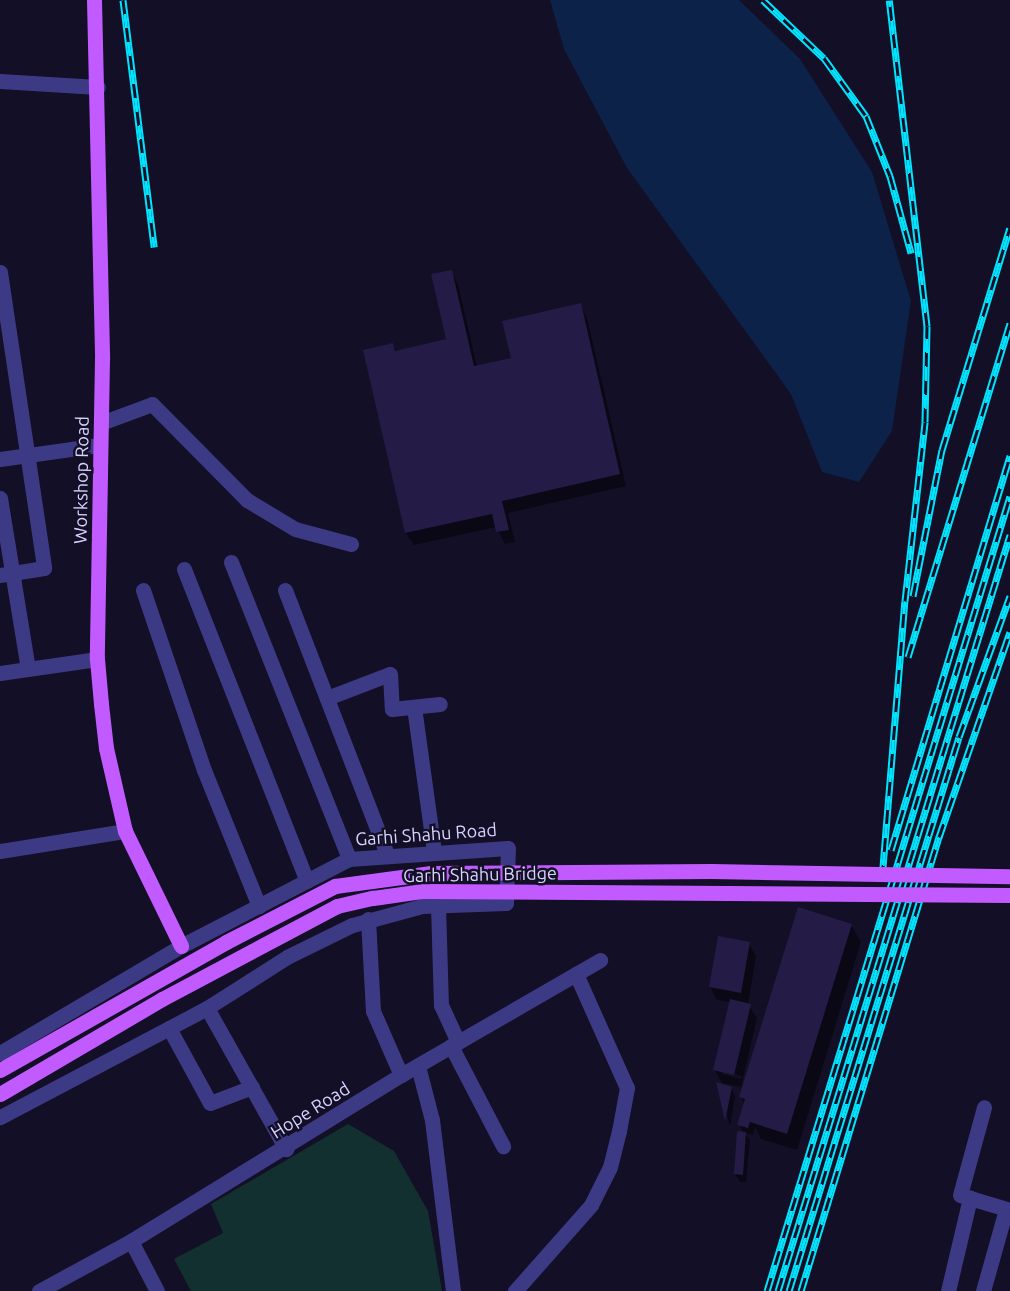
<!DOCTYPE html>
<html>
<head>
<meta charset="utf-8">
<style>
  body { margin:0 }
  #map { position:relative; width:1010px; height:1291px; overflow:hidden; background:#130f26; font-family:Ubuntu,sans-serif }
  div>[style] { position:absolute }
  .green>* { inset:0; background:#12302f }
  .water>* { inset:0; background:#0c2248 }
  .shadow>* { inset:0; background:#0007 }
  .building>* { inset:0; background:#241b47 }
  .minor>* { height:15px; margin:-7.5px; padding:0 7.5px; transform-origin:7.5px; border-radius:7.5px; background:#3d3a85 }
  .major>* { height:15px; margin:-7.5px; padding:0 7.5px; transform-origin:7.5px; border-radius:7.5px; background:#c25bff }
  .rail>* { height:7px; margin-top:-3.5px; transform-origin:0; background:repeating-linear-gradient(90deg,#130f26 0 14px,#00e5ff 0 28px); box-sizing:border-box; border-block:2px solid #00e5ff }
  .major-bridge>* { height:15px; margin:-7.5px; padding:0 7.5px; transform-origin:7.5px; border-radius:7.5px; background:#c25bff }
  span { translate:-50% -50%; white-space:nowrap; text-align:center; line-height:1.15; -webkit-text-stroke:5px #130f26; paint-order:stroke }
  .street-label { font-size:18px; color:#d9d4ff }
</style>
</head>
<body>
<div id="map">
  <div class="green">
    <i style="clip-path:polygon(348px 1124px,394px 1151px,428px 1211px,442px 1291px,191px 1291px,174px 1259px,223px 1233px,211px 1204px)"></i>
  </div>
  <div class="water">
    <i style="clip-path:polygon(550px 0,739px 0,800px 59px,872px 172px,911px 301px,892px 431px,859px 482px,822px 472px,791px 394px,627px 168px,564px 49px)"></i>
  </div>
  <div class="shadow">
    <i style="clip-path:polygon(451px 271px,458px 284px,477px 367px,512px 359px,580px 305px,587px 318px,626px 486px,508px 513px,515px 542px,505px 544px,496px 527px,414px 545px,406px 533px,365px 351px,392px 344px,397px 352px,447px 340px)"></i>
    <i style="clip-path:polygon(851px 925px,861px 942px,797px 1150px,761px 1139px,755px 1127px,753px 1135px,745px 1133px,750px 1141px,746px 1182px,740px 1182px,735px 1174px,744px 1133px,739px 1124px,745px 1104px,741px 1097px)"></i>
    <i style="clip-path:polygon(evenodd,749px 944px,756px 956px,748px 1005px,757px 1018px,741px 1087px,722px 1083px,715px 1070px,731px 1002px,717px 1000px,710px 987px,749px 944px,722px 1071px,742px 1076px,741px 1079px,722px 1074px,722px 1071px)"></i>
    <i style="clip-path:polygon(718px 1084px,731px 1088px,735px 1096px,730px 1126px)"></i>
  </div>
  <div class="building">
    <i style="clip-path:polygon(452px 270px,474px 366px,511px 358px,502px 321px,581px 303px,620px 474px,502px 501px,509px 530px,496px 532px,492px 514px,405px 533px,363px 350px,393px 343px,395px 351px,446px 339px,431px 274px)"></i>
    <i style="clip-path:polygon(798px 907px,852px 924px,787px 1134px,750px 1122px,748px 1128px,737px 1125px,745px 1099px,739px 1097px)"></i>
    <i style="clip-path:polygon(718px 936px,750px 942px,741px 993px,709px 987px)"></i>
    <i style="clip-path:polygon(730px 999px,751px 1004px,734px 1075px,713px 1070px)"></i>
    <i style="clip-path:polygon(716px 1082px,732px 1087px,725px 1121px)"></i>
    <i style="clip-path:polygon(737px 1131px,746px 1132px,743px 1175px,734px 1174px)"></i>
  </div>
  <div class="minor">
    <i style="left:0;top:81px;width:98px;rotate:3.5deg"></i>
    <i style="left:0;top:272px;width:299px;rotate:81.5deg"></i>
    <i style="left:44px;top:568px;width:45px;rotate:171deg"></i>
    <i style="left:101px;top:423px;width:54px;rotate:-20.4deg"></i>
    <i style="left:152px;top:404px;width:135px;rotate:45.3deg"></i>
    <i style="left:247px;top:500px;width:56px;rotate:31.1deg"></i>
    <i style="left:295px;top:529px;width:58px;rotate:15deg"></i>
    <i style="left:0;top:459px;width:101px;rotate:-8deg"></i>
    <i style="left:0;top:498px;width:173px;rotate:80.7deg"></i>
    <i style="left:231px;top:562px;width:320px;rotate:68.3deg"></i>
    <i style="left:184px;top:569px;width:335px;rotate:68.5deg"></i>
    <i style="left:143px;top:590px;width:190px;rotate:71.3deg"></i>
    <i style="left:204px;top:770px;width:147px;rotate:68deg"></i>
    <i style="left:285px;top:590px;width:284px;rotate:68.9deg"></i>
    <i style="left:0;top:673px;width:98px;rotate:-8.2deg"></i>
    <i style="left:327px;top:698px;width:67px;rotate:-20.9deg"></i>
    <i style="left:390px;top:674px;width:35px;rotate:87deg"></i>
    <i style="left:392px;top:709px;width:48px;rotate:-5.9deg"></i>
    <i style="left:414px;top:707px;width:145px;rotate:82.1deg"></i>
    <i style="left:0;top:851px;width:127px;rotate:-9.1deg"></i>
    <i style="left:438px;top:905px;width:100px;rotate:88.3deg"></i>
    <i style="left:441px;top:1005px;width:41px;rotate:65.3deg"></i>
    <i style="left:368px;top:919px;width:92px;rotate:86.9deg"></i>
    <i style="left:373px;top:1011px;width:70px;rotate:66.4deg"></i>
    <i style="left:207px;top:1008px;width:162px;rotate:60.7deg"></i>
    <i style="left:169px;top:1028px;width:85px;rotate:61.3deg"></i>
    <i style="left:210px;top:1103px;width:45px;rotate:-20.9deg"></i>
    <i style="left:451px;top:1046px;width:113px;rotate:62.5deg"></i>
    <i style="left:0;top:1053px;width:210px;rotate:-30.6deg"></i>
    <i style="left:181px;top:946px;width:189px;rotate:-27.4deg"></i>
    <i style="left:349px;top:859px;width:159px;rotate:-4deg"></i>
    <i style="left:508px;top:848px;width:55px;rotate:92.1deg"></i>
    <i style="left:506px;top:903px;width:84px;rotate:178deg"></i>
    <i style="left:422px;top:906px;width:73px;rotate:164.8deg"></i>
    <i style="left:352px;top:925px;width:72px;rotate:153.8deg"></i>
    <i style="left:287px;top:957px;width:95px;rotate:147.5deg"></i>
    <i style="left:207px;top:1008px;width:234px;rotate:152.2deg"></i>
    <i style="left:418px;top:1066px;width:56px;rotate:75.5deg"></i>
    <i style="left:432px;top:1120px;width:172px;rotate:83deg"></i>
    <i style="left:970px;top:1198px;width:10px;rotate:-163deg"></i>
    <i style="left:960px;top:1195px;width:91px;rotate:-74.7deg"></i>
    <i style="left:131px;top:1241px;width:56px;rotate:62.5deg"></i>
    <i style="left:39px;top:1291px;width:105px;rotate:-28.5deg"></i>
    <i style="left:131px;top:1241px;width:317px;rotate:-31.6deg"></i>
    <i style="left:401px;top:1075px;width:230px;rotate:-30deg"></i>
    <i style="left:515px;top:1291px;width:115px;rotate:-48.5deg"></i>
    <i style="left:591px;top:1205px;width:42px;rotate:-63.4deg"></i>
    <i style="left:610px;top:1167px;width:37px;rotate:-76deg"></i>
    <i style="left:619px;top:1131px;width:44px;rotate:-79.5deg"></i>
    <i style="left:627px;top:1088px;width:125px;rotate:-114.1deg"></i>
    <i style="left:948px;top:1291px;width:96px;rotate:-76.7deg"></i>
    <i style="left:970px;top:1198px;width:42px;rotate:16.7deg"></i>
    <i style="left:983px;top:1291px;width:85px;rotate:-74.3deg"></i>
  </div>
  <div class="major">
    <i style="left:94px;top:0;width:359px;rotate:88.7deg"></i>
    <i style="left:102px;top:359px;width:300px;rotate:91deg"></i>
    <i style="left:97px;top:659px;width:45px;rotate:84.9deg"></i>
    <i style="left:101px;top:704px;width:44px;rotate:83.5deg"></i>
    <i style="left:106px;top:748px;width:85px;rotate:77.1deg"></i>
    <i style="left:125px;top:831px;width:128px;rotate:64deg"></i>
  </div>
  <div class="rail">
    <i style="left:123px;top:0;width:249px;rotate:82.8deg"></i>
    <i style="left:763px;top:0;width:84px;rotate:43.6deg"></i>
    <i style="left:824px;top:58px;width:72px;rotate:54.1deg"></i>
    <i style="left:866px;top:116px;width:65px;rotate:68.2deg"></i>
    <i style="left:890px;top:176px;width:80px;rotate:74.7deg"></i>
    <i style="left:913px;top:596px;width:149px;rotate:-78.8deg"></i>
    <i style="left:942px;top:450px;width:232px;rotate:-73deg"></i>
    <i style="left:908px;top:657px;width:349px;rotate:-73deg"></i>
    <i style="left:891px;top:850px;width:412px;rotate:-73.2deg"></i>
    <i style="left:882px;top:879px;width:279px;rotate:-85.3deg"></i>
    <i style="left:905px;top:601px;width:180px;rotate:-83.6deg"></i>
    <i style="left:925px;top:422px;width:96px;rotate:-88.8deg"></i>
    <i style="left:927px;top:326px;width:328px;rotate:-96.6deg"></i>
    <i style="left:767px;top:1291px;width:831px;rotate:-73deg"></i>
    <i style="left:778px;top:1291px;width:791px;rotate:-72.94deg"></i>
    <i style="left:789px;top:1291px;width:579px;rotate:-72.94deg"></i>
    <i style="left:959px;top:737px;width:150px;rotate:-70.1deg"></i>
    <i style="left:801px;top:1291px;width:475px;rotate:-73.1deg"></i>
    <i style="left:939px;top:837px;width:217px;rotate:-70.9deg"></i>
  </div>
  <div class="major-bridge">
    <i style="left:0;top:1070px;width:260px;rotate:-29.5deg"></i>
    <i style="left:226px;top:942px;width:123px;rotate:-27.2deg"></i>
    <i style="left:335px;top:886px;width:97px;rotate:-7.7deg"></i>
    <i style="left:431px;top:873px;width:280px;rotate:-0.4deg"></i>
    <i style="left:711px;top:871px;width:299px;rotate:1deg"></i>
    <i style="left:0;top:1094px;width:188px;rotate:-30.4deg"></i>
    <i style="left:162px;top:999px;width:198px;rotate:-28deg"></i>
    <i style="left:337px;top:906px;width:37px;rotate:-13deg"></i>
    <i style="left:373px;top:898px;width:49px;rotate:-8.1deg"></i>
    <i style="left:422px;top:891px;width:588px;rotate:0.39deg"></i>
  </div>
  <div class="street-label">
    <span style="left:81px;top:480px;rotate:-89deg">Workshop Road</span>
    <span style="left:426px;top:834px;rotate:-4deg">Garhi Shahu Road</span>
    <span style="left:480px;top:874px;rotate:-1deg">Garhi Shahu Bridge</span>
    <span style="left:310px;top:1110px;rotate:-32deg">Hope Road</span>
  </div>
</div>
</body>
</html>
